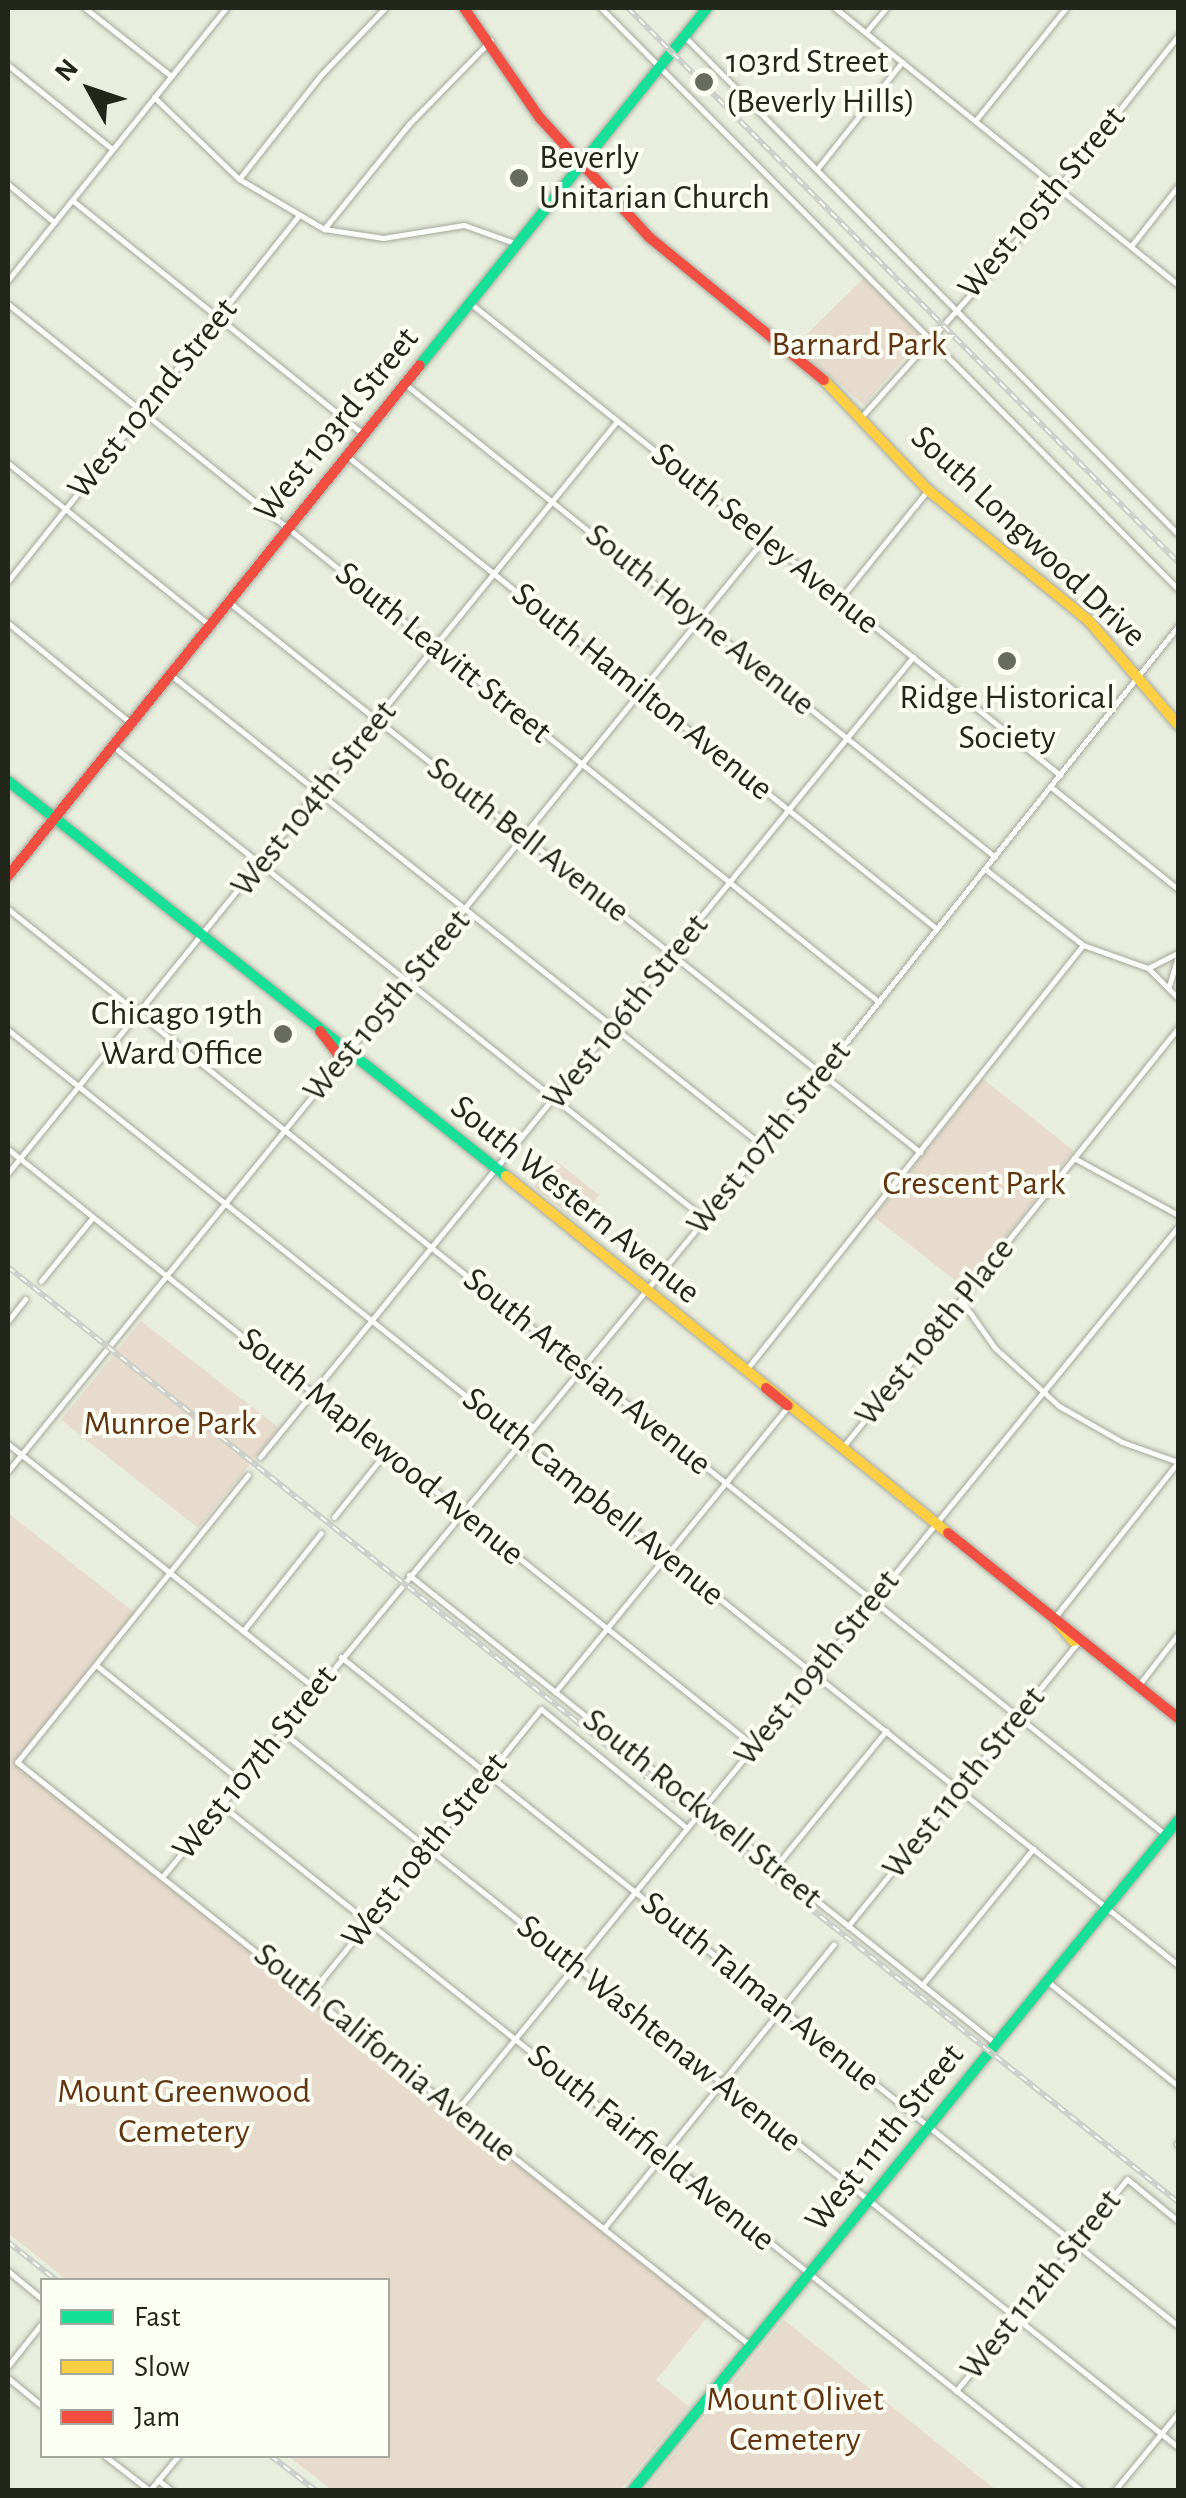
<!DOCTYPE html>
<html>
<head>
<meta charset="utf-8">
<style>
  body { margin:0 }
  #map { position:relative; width:1186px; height:2498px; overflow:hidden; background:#e8eddd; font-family:"Alegreya Sans",sans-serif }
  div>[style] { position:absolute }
  .green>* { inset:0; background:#e6dbcc }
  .roads { filter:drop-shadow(0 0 2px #a4a89c) drop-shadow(0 0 2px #a4a89c) }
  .street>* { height:5px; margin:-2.5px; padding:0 2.5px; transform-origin:2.5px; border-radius:2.5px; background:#fcfcfa }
  .fast>* { height:10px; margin:-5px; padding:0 5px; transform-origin:5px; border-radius:5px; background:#16e098 }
  .slow>* { height:10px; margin:-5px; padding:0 5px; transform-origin:5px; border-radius:5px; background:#ffcf43 }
  .jam>* { height:10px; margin:-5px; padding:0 5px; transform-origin:5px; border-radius:5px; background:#f24e42 }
  .rail>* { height:6px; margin-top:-3px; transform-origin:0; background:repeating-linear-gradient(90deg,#fcfff3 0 8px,#cccec9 0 16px); box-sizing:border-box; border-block:2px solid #cccec9 }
  .dots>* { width:28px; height:28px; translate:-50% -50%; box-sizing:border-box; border:5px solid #fcfff3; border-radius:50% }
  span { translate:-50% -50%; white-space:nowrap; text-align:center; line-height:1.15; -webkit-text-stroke:8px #fcfff3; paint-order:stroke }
  .poi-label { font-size:35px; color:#23261b }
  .left { translate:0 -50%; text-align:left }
  .right { translate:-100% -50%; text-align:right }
  .street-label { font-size:35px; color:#23261b }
  .park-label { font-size:35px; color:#623411 }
  .frame { position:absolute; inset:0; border:10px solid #23261b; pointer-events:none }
  .legend { position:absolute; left:40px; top:2278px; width:350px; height:180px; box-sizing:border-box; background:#fcfff3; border:2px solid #a5a89d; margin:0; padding:12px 18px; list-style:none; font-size:30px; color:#23261b }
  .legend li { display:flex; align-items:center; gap:20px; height:50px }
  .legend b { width:50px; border:2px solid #a5a89d }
  .north { position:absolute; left:40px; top:40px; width:100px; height:100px; -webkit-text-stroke:8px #fcfff3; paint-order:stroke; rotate:310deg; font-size:28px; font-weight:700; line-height:40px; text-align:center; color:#23261b }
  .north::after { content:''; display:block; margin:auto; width:35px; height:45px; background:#23261b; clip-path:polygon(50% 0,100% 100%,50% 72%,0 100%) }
</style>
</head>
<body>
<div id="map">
  <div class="green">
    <i style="clip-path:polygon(864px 278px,922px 337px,864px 405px,795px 346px)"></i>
    <i style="clip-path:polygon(983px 1079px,1074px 1151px,965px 1288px,874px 1217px)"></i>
    <i style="clip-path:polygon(555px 1160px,599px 1195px,578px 1222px,534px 1187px)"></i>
    <i style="clip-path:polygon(141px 1321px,279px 1428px,198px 1528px,61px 1420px)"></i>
    <i style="clip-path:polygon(8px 1513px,135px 1613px,15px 1761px,709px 2315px,656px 2380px,689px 2407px,620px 2490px,332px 2490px,288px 2456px,388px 2456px,388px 2280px,67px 2280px,8px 2233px)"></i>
    <i style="clip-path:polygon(784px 2320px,810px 2341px,996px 2490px,645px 2490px)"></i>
  </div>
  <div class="roads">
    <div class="street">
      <i style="left:85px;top:8px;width:110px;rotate:38.3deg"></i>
      <i style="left:601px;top:8px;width:819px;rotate:45.2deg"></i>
      <i style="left:835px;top:8px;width:441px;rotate:38.9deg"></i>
      <i style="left:866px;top:32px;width:31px;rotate:-50deg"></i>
      <i style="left:684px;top:36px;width:701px;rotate:45.23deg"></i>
      <i style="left:8px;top:65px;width:134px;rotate:38.9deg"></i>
      <i style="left:154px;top:97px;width:118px;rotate:44deg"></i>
      <i style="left:239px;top:179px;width:99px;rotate:30.5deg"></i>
      <i style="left:324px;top:229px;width:60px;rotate:8.7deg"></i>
      <i style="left:383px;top:238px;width:82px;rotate:-9.1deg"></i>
      <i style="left:464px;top:225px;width:56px;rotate:19.7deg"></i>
      <i style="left:975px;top:121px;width:145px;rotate:-51.2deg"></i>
      <i style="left:817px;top:169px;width:137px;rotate:-51.5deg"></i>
      <i style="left:239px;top:179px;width:131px;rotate:-51.8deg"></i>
      <i style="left:320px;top:76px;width:94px;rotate:-46.3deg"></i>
      <i style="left:8px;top:184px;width:60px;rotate:39.6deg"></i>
      <i style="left:72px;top:200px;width:375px;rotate:38.8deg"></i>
      <i style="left:324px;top:229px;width:135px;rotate:-51deg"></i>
      <i style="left:409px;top:124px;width:117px;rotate:-45.7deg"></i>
      <i style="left:1131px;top:246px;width:76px;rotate:-51.9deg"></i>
      <i style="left:8px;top:280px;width:349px;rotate:-51.3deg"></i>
      <i style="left:470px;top:303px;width:756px;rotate:38.66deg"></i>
      <i style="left:8px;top:304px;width:1116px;rotate:38.71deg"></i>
      <i style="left:405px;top:384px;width:756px;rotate:38.72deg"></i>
      <i style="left:864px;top:414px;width:206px;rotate:-48.3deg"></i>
      <i style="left:1001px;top:260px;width:285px;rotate:-51.7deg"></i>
      <i style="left:347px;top:456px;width:756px;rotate:38.72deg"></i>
      <i style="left:8px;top:463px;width:260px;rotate:38.8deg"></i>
      <i style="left:8px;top:581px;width:465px;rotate:-51.5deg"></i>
      <i style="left:840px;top:599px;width:140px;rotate:-51.1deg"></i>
      <i style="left:230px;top:603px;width:882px;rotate:38.51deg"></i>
      <i style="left:8px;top:623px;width:160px;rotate:39.2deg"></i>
      <i style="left:171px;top:675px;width:757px;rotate:38.51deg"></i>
      <i style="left:114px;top:747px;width:756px;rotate:38.61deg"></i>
      <i style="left:1051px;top:787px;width:163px;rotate:38.8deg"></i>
      <i style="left:985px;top:869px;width:124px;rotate:37.8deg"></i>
      <i style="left:1083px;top:945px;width:69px;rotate:19.5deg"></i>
      <i style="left:1148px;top:968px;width:42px;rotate:45deg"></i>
      <i style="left:8px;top:909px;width:1483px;rotate:38.65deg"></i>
      <i style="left:1150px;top:967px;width:31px;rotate:-27deg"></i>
      <i style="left:1169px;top:986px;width:30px;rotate:-73deg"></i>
      <i style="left:8px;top:1030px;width:1498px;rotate:38.63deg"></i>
      <i style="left:8px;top:1149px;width:955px;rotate:38.67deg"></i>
      <i style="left:1074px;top:1158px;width:119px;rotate:28.7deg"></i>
      <i style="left:8px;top:1173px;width:968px;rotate:-51deg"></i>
      <i style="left:41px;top:1281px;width:82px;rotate:-50.9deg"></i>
      <i style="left:961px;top:1300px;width:59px;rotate:54.7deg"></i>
      <i style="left:995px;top:1348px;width:86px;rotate:42.2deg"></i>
      <i style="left:1059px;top:1406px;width:73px;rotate:29.7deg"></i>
      <i style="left:1122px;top:1442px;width:59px;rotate:19.7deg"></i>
      <i style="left:1178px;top:1462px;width:198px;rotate:128.4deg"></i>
      <i style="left:8px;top:1321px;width:28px;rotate:-52deg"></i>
      <i style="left:746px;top:1370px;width:542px;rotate:-51.59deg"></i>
      <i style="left:8px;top:1444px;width:394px;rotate:38.5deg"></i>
      <i style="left:843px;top:1447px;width:536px;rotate:-51.36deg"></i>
      <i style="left:260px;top:1457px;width:1033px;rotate:-50.78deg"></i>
      <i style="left:8px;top:1471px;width:1200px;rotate:-50.95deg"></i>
      <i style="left:248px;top:1475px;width:368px;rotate:128.8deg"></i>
      <i style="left:17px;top:1762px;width:938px;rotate:38.51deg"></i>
      <i style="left:334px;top:1517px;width:83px;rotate:-51.3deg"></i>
      <i style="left:409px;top:1575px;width:751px;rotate:38.62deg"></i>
      <i style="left:243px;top:1631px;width:125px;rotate:-51.5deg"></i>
      <i style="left:341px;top:1657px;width:1072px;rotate:38.63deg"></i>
      <i style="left:96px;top:1665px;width:186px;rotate:38.7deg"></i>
      <i style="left:1138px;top:1686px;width:66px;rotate:-52.4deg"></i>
      <i style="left:555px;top:1692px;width:369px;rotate:-50.8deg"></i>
      <i style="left:281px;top:1731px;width:1148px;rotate:38.6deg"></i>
      <i style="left:221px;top:1805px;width:1099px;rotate:38.54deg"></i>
      <i style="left:775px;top:1867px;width:176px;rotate:-50.8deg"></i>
      <i style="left:163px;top:1876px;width:852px;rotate:-50.48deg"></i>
      <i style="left:705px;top:1219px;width:759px;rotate:-51.42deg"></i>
      <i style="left:848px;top:1926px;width:365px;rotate:-51deg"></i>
      <i style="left:1047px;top:1981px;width:168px;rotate:38.7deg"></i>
      <i style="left:922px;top:1985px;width:176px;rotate:-50.8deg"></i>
      <i style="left:310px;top:1994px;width:367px;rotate:-51deg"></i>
      <i style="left:541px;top:1709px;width:188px;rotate:39.2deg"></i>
      <i style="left:457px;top:2110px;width:1140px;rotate:-50.77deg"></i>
      <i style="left:1177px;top:2144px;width:1px;rotate:-45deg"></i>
      <i style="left:604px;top:2228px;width:365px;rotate:-51deg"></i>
      <i style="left:8px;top:2271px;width:44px;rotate:39.5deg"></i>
      <i style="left:8px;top:2366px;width:55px;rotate:-51.7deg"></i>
      <i style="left:8px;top:2378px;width:44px;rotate:39.5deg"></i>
      <i style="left:956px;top:2391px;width:272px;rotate:-51.1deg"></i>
      <i style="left:1127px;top:2179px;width:66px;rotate:39.5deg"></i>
      <i style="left:105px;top:2456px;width:56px;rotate:37.7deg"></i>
      <i style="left:158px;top:2480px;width:16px;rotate:38deg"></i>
      <i style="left:150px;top:2490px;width:44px;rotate:-50.5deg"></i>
      <i style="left:1115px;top:2490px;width:99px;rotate:-50.7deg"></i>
    </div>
    <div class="fast">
      <i style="left:420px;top:365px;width:458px;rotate:-51.2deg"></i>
      <i style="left:8px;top:781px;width:636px;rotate:38.42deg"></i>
      <i style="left:633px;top:2490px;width:864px;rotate:-50.87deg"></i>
    </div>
    <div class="slow">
      <i style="left:824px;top:380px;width:151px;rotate:46.6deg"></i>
      <i style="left:928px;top:490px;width:208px;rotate:39.1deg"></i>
      <i style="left:1089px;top:621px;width:137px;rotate:49.4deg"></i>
      <i style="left:506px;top:1176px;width:568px;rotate:38.93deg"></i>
      <i style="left:1054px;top:1618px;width:30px;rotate:50deg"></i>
      <i style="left:1073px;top:1641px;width:7px;rotate:-16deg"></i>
    </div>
    <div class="jam">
      <i style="left:464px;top:8px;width:134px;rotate:55.4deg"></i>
      <i style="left:540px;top:118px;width:161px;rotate:47.5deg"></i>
      <i style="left:649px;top:237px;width:226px;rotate:39.3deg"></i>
      <i style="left:8px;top:876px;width:656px;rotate:-51.12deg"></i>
      <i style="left:320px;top:1031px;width:28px;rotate:52deg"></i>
      <i style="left:337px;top:1053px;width:12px;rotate:5deg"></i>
      <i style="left:766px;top:1388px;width:28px;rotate:39deg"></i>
      <i style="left:948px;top:1533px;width:295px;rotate:38.8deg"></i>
    </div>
  </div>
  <div class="rail">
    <i style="left:628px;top:8px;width:781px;rotate:45.21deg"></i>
    <i style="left:8px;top:1267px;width:1498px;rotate:38.63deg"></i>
    <i style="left:8px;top:2242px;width:61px;rotate:38.4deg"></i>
    <i style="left:271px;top:2456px;width:56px;rotate:37.7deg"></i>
  </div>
  <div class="dots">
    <i style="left:704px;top:82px;background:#686c5f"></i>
    <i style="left:519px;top:178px;background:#686c5f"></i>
    <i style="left:1007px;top:661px;background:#686c5f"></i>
    <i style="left:283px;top:1034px;background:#686c5f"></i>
  </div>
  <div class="poi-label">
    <span class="left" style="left:726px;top:82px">103rd Street<br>(Beverly Hills)</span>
    <span class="left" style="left:539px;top:178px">Beverly<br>Unitarian Church</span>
    <span style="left:1007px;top:718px">Ridge Historical<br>Society</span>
    <span class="right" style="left:263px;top:1034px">Chicago 19th<br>Ward Office</span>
  </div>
  <div class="street-label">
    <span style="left:1042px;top:203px;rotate:-50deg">West 105th Street</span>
    <span style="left:153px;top:399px;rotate:-51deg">West 102nd Street</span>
    <span style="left:337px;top:425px;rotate:-51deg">West 103rd Street</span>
    <span style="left:1028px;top:537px;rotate:43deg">South Longwood Drive</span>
    <span style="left:765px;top:539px;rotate:39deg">South Seeley Avenue</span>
    <span style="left:700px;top:620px;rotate:39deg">South Hoyne Avenue</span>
    <span style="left:443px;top:653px;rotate:39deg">South Leavitt Street</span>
    <span style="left:642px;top:692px;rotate:39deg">South Hamilton Avenue</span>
    <span style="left:314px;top:799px;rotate:-51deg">West 104th Street</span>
    <span style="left:528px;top:840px;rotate:38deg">South Bell Avenue</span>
    <span style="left:387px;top:1006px;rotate:-50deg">West 105th Street</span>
    <span style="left:626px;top:1012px;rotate:-51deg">West 106th Street</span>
    <span style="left:769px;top:1138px;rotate:-51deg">West 107th Street</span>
    <span style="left:575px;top:1200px;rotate:39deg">South Western Avenue</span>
    <span style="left:935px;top:1332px;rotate:-51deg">West 108th Place</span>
    <span style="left:587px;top:1372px;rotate:39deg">South Artesian Avenue</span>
    <span style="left:381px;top:1447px;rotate:39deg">South Maplewood Avenue</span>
    <span style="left:593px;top:1497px;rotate:39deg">South Campbell Avenue</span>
    <span style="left:817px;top:1668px;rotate:-51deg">West 109th Street</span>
    <span style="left:255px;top:1763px;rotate:-51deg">West 107th Street</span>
    <span style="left:964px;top:1783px;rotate:-51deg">West 110th Street</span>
    <span style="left:702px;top:1809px;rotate:39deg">South Rockwell Street</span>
    <span style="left:425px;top:1851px;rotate:-51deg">West 108th Street</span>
    <span style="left:760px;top:1992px;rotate:39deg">South Talman Avenue</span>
    <span style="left:659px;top:2034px;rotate:39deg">South Washtenaw Avenue</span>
    <span style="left:385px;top:2053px;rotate:39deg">South California Avenue</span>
    <span style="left:885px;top:2138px;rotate:-51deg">West 111th Street</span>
    <span style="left:651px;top:2148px;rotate:39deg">South Fairfield Avenue</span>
    <span style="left:1041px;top:2285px;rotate:-51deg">West 112th Street</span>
  </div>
  <div class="park-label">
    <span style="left:859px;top:345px">Barnard Park</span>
    <span style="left:974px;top:1184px">Crescent Park</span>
    <span style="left:170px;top:1424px">Munroe Park</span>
    <span style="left:184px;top:2112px">Mount Greenwood<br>Cemetery</span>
    <span style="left:795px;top:2420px">Mount Olivet<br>Cemetery</span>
  </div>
  <div class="frame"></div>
  <ul class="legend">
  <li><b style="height:12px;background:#16e098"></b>Fast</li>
  <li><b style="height:12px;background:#ffcf43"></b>Slow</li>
  <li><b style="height:12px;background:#f24e42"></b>Jam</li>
  </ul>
  <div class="north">N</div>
</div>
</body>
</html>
